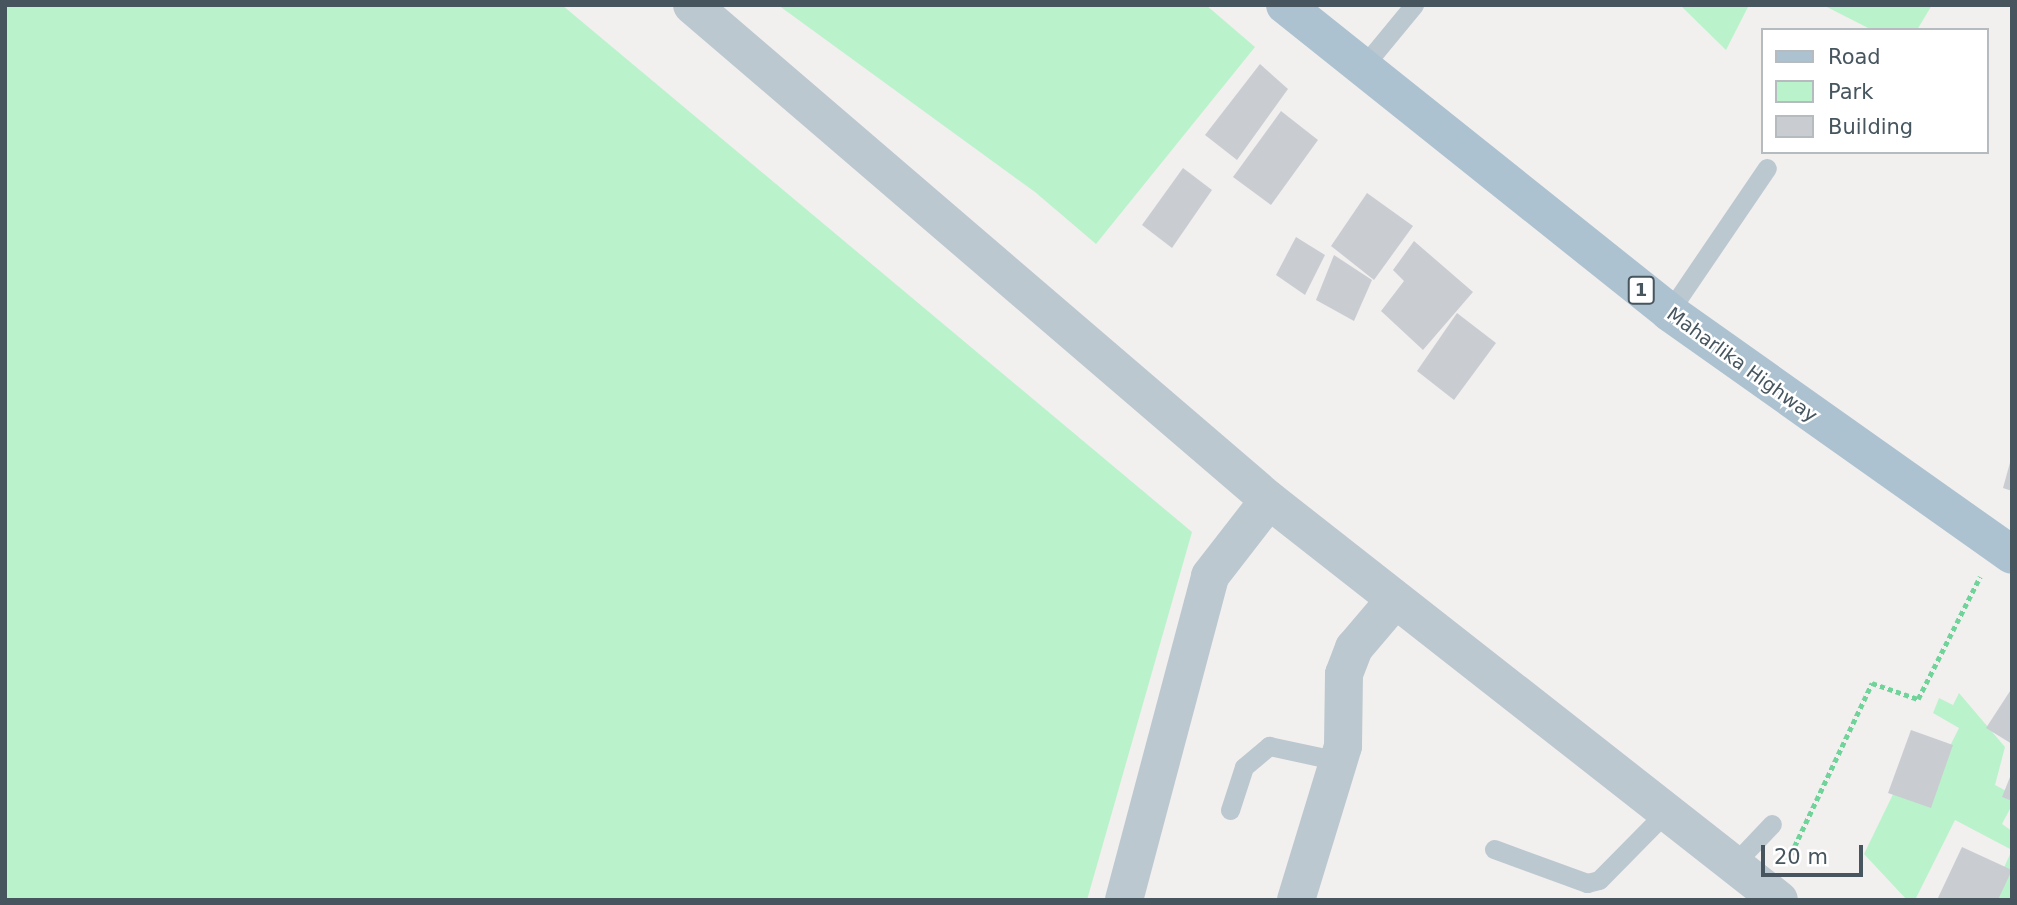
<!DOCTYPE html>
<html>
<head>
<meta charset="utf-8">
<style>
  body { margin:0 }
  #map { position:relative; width:2017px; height:905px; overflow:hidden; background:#f2efef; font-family:"DejaVu Sans",sans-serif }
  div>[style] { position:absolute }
  .green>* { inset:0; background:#baf3cb }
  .building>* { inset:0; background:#c9cdd2 }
  .path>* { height:4.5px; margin-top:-2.25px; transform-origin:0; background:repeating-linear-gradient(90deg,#6fd39a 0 5px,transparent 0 8.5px) }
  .lane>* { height:19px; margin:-9.5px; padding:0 9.5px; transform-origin:9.5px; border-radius:9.5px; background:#bcc8cf }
  .street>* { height:38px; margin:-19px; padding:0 19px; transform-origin:19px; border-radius:19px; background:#bcc8cf }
  .primary>* { height:38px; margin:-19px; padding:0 19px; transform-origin:19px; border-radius:19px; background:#adc2d0 }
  span { translate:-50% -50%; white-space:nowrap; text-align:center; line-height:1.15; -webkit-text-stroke:5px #fff; paint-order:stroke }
  .shield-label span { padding:2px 5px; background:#fff; border:2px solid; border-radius:5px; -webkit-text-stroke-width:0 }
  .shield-label { font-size:18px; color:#46555e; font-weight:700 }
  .street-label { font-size:19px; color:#46555e }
  .frame { position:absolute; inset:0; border:7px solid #46555e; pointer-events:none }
  .legend { position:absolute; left:1761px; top:28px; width:228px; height:126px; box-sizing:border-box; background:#fff; border:2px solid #b5bbbf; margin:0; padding:9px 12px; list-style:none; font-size:21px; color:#46555e }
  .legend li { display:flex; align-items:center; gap:14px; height:35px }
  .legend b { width:35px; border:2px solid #b5bbbf }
  .scale { position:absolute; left:1761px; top:845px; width:102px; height:32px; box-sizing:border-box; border:4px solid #46555e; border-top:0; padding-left:9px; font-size:21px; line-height:24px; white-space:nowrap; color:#46555e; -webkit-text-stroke:5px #fff; paint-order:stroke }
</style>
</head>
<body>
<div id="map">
  <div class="green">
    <i style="clip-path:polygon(5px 5px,562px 5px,1192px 532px,1087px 900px,5px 900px)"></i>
    <i style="clip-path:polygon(778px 5px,1206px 5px,1255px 47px,1096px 244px,1035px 192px)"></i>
    <i style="clip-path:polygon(1680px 5px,1749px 5px,1726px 50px)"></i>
    <i style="clip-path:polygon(1823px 5px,1932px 5px,1917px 30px,1872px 30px)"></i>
    <i style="clip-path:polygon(1959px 693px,2005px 747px,1995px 785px,2012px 794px,2012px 805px,2002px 824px,2012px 831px,2012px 900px,1989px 900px,2012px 850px,1955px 820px,1915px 900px,1907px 900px,1864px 854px,1898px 784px,1927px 792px,1959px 728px,1933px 713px,1939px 698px,1953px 705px)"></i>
  </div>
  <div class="building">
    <i style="clip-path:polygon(1260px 64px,1288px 89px,1237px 160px,1205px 135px)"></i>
    <i style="clip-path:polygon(1281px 111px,1318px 140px,1271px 205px,1233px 177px)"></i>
    <i style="clip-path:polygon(1183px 168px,1212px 190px,1172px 248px,1142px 225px)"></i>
    <i style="clip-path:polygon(1367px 193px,1413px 226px,1374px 280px,1331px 246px)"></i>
    <i style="clip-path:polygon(1296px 237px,1325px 255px,1305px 295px,1276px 275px)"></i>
    <i style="clip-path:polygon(1414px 241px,1473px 292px,1423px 350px,1381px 311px,1404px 281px,1393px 270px)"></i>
    <i style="clip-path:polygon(1334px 255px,1372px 280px,1354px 321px,1316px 300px)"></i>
    <i style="clip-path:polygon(1457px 313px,1496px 343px,1454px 400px,1417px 371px)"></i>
    <i style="clip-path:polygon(2011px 459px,2012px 459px,2012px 491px,2003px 488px)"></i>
    <i style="clip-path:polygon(2012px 688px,2012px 744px,1986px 728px)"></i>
    <i style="clip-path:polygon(1911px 730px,1953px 745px,1931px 808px,1888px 793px)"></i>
    <i style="clip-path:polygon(2012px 772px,2012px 801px,2002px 797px)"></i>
    <i style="clip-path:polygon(1962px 847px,2012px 870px,1998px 900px,1937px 900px)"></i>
  </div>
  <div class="path">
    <i style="left:1787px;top:862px;width:198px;rotate:-64.6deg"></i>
    <i style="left:1872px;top:683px;width:49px;rotate:19.2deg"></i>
    <i style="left:1918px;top:699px;width:137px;rotate:-63.1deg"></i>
  </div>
  <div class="lane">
    <i style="left:1362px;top:68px;width:82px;rotate:-50.5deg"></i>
    <i style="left:1669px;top:312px;width:174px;rotate:-55.8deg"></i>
    <i style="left:1230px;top:810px;width:45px;rotate:-72deg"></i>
    <i style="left:1244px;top:767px;width:33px;rotate:-40deg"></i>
    <i style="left:1269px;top:746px;width:72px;rotate:12.1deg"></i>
    <i style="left:1494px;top:849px;width:99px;rotate:20.1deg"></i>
    <i style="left:1587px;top:883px;width:12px;rotate:-14deg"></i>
    <i style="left:1599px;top:880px;width:95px;rotate:-45.4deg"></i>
    <i style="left:1734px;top:864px;width:55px;rotate:-46.5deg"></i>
  </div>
  <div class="street">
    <i style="left:692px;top:5px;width:760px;rotate:40.63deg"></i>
    <i style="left:1269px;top:500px;width:648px;rotate:38.11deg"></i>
    <i style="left:1124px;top:900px;width:335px;rotate:-75.1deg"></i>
    <i style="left:1210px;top:576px;width:96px;rotate:-52.2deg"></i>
    <i style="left:1296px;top:900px;width:161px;rotate:-73deg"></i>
    <i style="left:1343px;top:746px;width:72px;rotate:-89.2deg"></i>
    <i style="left:1344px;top:674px;width:28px;rotate:-69deg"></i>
    <i style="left:1354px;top:648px;width:62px;rotate:-49.6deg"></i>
  </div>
  <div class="primary">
    <i style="left:1285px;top:5px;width:492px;rotate:38.6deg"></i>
    <i style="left:1669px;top:312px;width:420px;rotate:35.3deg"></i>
  </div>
  <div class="shield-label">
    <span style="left:1641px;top:290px">1</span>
  </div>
  <div class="street-label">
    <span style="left:1742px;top:365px;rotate:36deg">Maharlika Highway</span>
  </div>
  <div class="frame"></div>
  <ul class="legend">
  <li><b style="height:9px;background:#adc2d0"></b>Road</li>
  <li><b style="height:19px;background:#baf3cb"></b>Park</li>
  <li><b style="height:19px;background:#c9cdd2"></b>Building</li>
  </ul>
  <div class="scale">20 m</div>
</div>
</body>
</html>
